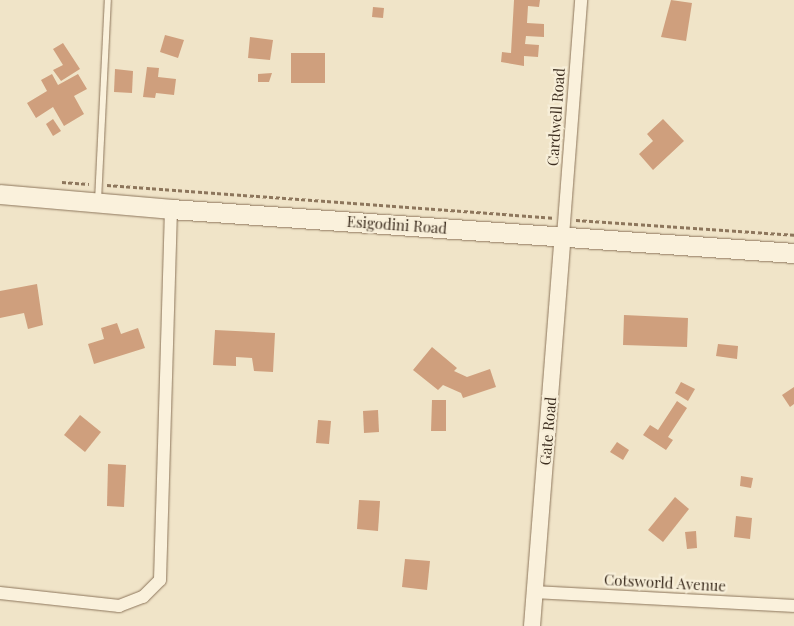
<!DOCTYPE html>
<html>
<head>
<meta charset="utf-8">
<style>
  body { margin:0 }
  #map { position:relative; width:794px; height:626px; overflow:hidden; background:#f0e4c8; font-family:"Playfair Display",serif }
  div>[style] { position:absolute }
  .building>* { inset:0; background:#cf9f7d }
  .path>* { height:2.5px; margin-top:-1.25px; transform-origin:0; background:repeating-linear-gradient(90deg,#8d765c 0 4px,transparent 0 6.5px) }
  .roads { filter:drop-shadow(0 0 1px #8d765c) drop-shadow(0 0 1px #8d765c) }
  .service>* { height:6px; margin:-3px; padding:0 3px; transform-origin:3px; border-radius:3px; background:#faf1dc }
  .minor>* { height:12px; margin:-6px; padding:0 6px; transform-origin:6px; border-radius:6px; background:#faf1dc }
  .tertiary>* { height:16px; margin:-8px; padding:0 8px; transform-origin:8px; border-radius:8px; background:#faf1dc }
  .secondary>* { height:19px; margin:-9.5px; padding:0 9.5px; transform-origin:9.5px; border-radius:9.5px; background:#faf1dc }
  span { translate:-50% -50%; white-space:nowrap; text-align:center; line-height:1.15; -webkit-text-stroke:4.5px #f7eed8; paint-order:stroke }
  .street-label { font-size:15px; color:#3d2e20 }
</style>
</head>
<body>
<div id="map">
  <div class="building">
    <i style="clip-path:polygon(514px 0,540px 0,539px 7px,528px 6px,527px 23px,544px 24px,544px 37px,526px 36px,525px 44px,539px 45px,538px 57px,524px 56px,524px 66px,501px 62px,502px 52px,511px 53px)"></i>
    <i style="clip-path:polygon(671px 0,692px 3px,686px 41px,661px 37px)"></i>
    <i style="clip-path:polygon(373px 7px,384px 8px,383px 18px,372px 17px)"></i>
    <i style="clip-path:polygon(165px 35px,184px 40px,178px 58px,160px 52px)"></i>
    <i style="clip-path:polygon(250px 37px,273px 40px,270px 60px,248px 58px)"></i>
    <i style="clip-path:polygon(63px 43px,80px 69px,61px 81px,53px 70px,63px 65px,53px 49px)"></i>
    <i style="clip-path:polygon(291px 53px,325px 53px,325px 83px,291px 83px)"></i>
    <i style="clip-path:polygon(147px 67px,159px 68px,158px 77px,176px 79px,174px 95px,156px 93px,155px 98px,143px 97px)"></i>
    <i style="clip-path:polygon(115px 69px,133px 71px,132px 93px,114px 92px)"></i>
    <i style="clip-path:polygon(272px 73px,269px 82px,258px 82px,258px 74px)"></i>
    <i style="clip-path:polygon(52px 74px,58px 85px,78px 74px,87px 89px,74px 96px,84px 114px,64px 126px,53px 107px,36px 118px,27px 103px,47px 91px,41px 80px)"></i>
    <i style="clip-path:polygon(53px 119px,61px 131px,53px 136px,46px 124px)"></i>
    <i style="clip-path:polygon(663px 119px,684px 141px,653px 170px,639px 154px,653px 141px,647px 134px)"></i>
    <i style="clip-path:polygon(37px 284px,43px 325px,28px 329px,24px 313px,0 318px,0 291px)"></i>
    <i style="clip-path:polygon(624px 315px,688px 318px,687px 347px,623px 345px)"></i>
    <i style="clip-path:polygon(117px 323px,121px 334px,138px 328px,145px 348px,94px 364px,88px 344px,104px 339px,101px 328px)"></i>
    <i style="clip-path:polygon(215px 330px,275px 333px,273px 372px,254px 371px,252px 358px,236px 357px,236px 366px,213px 365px)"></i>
    <i style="clip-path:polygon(718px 344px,738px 346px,737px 359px,716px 356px)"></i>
    <i style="clip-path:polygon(432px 347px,457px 368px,454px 371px,467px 377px,490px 369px,496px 387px,463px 398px,461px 393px,443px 385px,438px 390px,413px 370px)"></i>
    <i style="clip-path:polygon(681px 382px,695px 389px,688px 401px,675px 393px)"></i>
    <i style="clip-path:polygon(794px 387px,794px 404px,790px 407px,782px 395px)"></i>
    <i style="clip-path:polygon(432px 400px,446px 400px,446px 431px,431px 431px)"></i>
    <i style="clip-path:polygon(677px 401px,687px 408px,668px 437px,673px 440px,666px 450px,643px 435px,650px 425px,658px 430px)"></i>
    <i style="clip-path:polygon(378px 410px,379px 432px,364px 433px,363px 411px)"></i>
    <i style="clip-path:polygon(80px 415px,101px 432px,85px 452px,64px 435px)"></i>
    <i style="clip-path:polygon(318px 420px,331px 421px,329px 444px,316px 443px)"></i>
    <i style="clip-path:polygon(617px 442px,629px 450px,623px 460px,610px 452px)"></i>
    <i style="clip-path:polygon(108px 464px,126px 465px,124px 507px,107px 506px)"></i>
    <i style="clip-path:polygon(741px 476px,753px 478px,751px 488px,740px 486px)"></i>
    <i style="clip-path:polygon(675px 497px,689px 509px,663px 542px,648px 530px)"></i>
    <i style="clip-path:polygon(359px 500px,380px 501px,378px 531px,357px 529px)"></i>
    <i style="clip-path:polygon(736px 516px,752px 518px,750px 539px,734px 537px)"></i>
    <i style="clip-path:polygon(696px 531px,697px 548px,687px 549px,685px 532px)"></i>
    <i style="clip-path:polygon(405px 559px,430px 561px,427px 590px,402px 587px)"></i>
  </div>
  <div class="path">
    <i style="left:62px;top:182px;width:27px;rotate:4deg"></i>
    <i style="left:107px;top:185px;width:447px;rotate:4.2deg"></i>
    <i style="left:576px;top:220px;width:219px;rotate:3.9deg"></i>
  </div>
  <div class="roads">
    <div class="service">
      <i style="left:98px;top:201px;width:201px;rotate:-87.2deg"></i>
    </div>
    <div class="minor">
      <i style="left:563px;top:236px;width:237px;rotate:-85.6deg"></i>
      <i style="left:535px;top:592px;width:259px;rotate:3.1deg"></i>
      <i style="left:0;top:593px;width:120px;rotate:6.2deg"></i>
      <i style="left:119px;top:606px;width:26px;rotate:-21deg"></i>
      <i style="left:143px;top:597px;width:24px;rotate:-45deg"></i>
      <i style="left:160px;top:580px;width:371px;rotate:-88.3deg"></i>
    </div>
    <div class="tertiary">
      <i style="left:532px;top:626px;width:391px;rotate:-85.5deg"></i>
    </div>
    <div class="secondary">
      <i style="left:0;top:194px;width:172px;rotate:5deg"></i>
      <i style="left:171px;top:209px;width:625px;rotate:4.04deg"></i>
    </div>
  </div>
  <div class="street-label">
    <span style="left:556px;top:117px;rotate:-86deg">Cardwell Road</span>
    <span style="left:397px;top:225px;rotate:4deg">Esigodini Road</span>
    <span style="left:548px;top:431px;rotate:-85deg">Gate Road</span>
    <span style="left:665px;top:583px;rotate:3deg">Cotsworld Avenue</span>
  </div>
</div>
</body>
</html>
